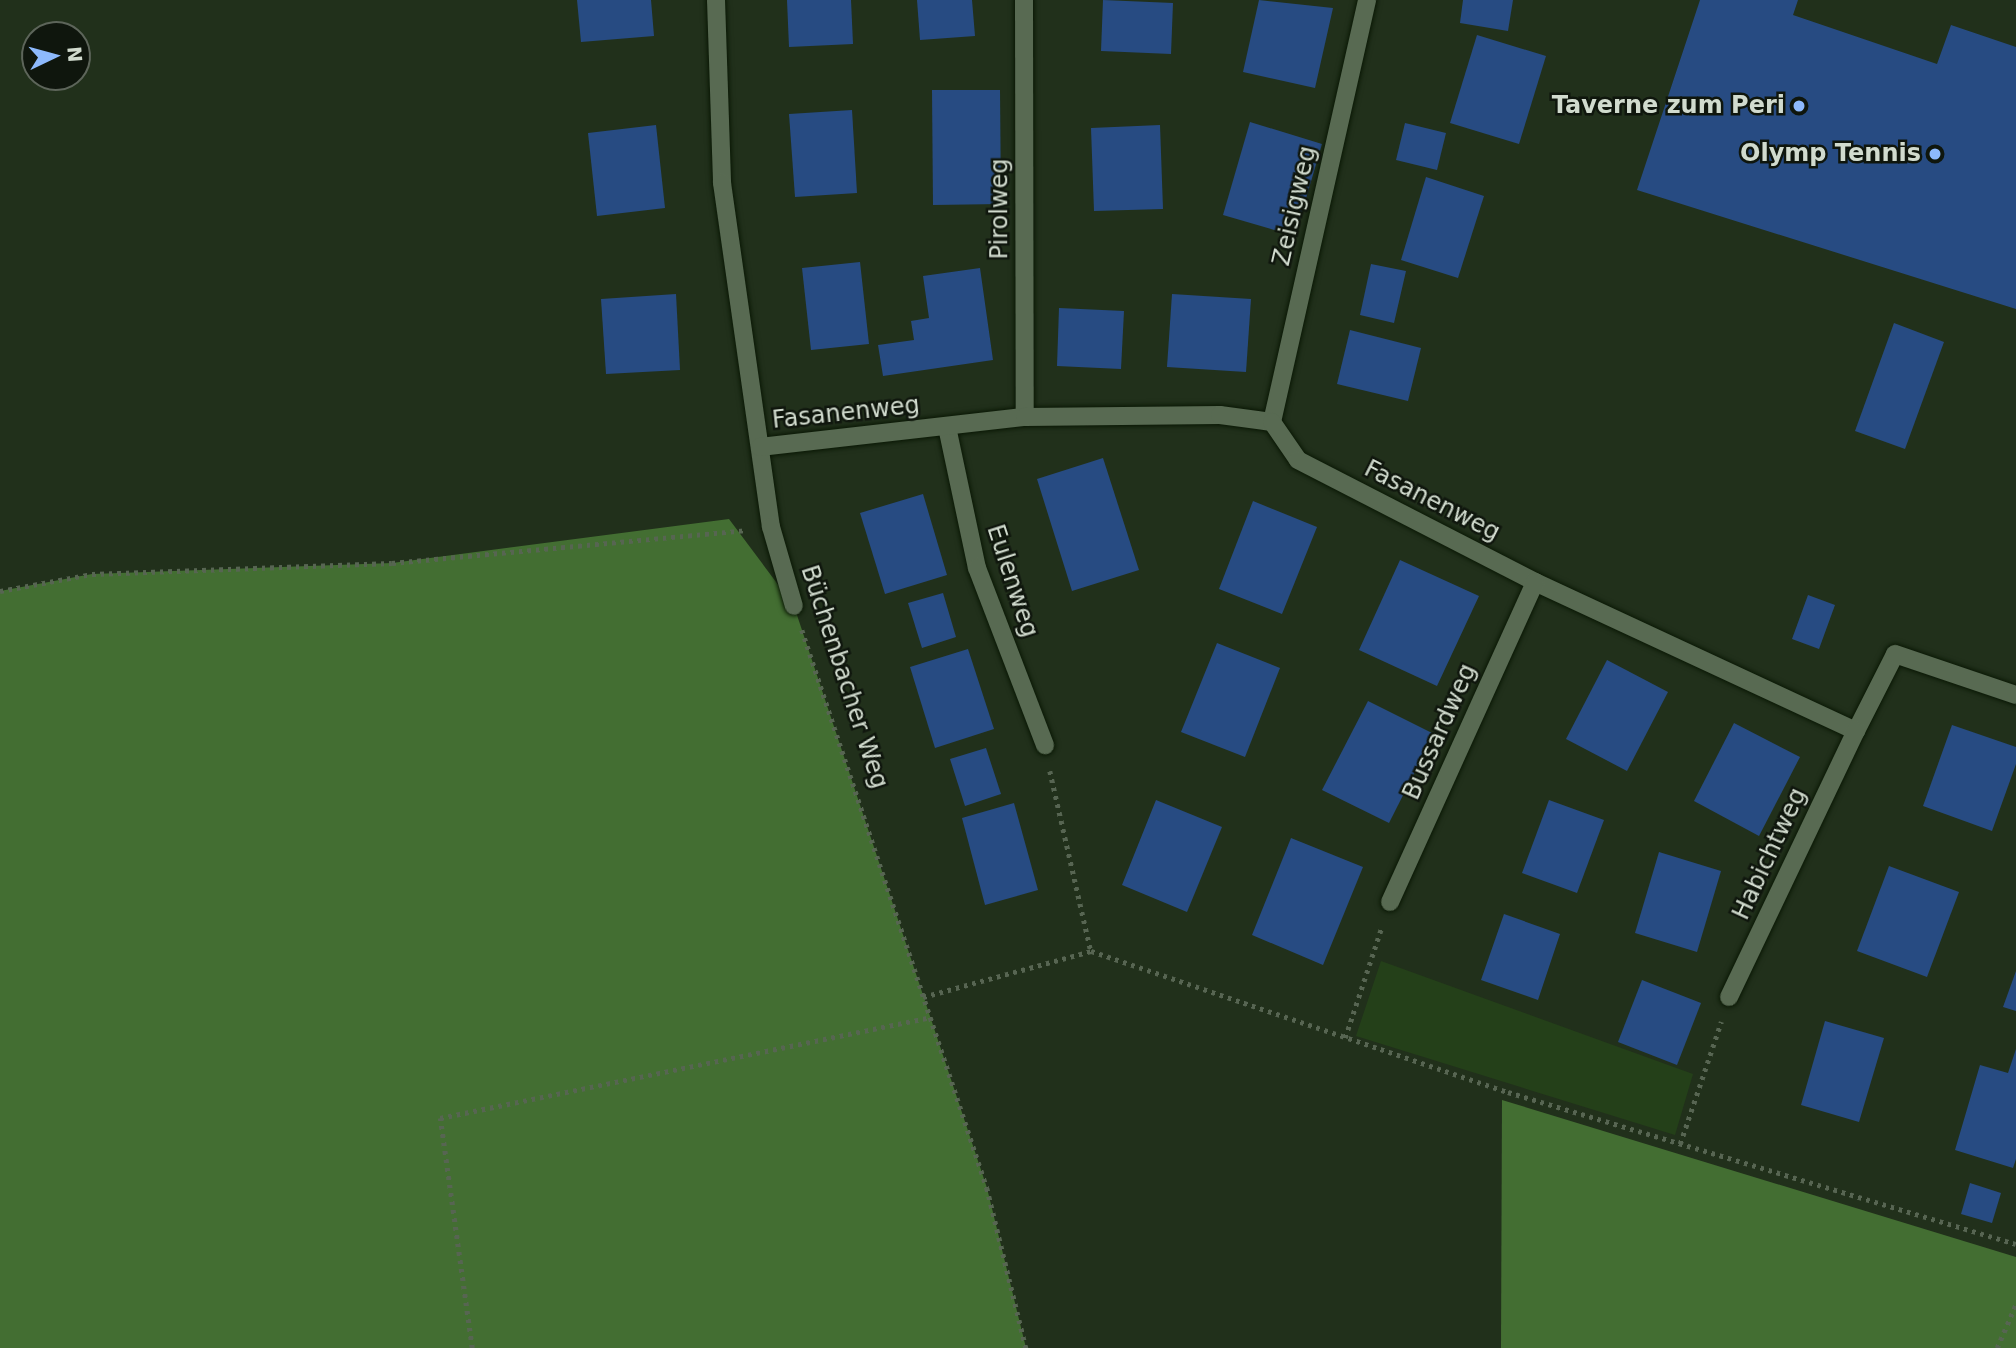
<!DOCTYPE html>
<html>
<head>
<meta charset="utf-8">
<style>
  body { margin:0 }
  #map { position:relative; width:2016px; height:1348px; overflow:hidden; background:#21301b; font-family:"DejaVu Sans",sans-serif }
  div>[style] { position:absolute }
  .green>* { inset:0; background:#244019 }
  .forest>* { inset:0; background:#436e32 }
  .building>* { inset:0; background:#274b82 }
  .path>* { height:4.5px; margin-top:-2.25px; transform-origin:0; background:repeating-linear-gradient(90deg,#576552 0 3.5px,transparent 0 8.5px) }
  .roads { filter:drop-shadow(0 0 2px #0a1805) drop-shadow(0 0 2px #0a1805) }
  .minor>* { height:18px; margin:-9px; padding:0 9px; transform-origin:9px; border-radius:9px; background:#586a52 }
  .dots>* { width:19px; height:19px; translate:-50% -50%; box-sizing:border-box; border:4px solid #0f160d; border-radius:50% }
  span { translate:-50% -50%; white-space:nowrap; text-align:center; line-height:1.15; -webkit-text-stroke:5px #0f160d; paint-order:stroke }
  .poi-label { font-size:24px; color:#d1dbce; font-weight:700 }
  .right { translate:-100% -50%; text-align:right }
  .street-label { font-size:24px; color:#d1dbce }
  .north { position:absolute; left:21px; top:21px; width:70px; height:70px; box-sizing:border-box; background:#0f160d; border:2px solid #5d655a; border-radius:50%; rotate:85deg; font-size:19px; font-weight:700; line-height:28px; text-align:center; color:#d1dbce }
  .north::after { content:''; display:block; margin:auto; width:24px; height:32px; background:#8db9fc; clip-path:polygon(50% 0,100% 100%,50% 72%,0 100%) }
</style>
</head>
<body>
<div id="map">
  <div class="green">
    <i style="clip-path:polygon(1381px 961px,1693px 1074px,1675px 1135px,1356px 1036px)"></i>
  </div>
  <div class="forest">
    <i style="clip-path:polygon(729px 519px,794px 606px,987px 1188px,1026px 1348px,0 1348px,0 591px,92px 574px,392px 563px)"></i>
    <i style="clip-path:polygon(1502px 1100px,2016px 1257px,2016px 1348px,1501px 1348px)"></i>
  </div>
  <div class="building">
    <i style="clip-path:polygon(577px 0,651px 0,654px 36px,581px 42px)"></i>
    <i style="clip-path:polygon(787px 0,851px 0,853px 44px,789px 47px)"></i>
    <i style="clip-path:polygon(917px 0,972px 0,975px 36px,920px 40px)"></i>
    <i style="clip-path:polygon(1103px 0,1173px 3px,1171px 54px,1101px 51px)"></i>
    <i style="clip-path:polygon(1259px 0,1333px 8px,1315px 88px,1243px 72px)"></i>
    <i style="clip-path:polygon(1463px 0,1513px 0,1508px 31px,1460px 23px)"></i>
    <i style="clip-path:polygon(1700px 0,1798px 0,1793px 15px,1937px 64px,1951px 25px,2016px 47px,2016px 309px,1637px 190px)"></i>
    <i style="clip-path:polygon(1477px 35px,1546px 56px,1519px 144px,1450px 123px)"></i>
    <i style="clip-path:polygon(932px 90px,1000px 90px,1001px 204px,933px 205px)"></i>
    <i style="clip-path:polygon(852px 110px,857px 193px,795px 197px,789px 114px)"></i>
    <i style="clip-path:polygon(1250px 122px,1322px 144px,1295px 236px,1223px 215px)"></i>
    <i style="clip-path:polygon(1405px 123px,1446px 133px,1437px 170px,1396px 160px)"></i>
    <i style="clip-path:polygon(656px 125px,665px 208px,597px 216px,588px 133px)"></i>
    <i style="clip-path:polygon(1160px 125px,1163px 209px,1094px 211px,1091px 128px)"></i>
    <i style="clip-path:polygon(1426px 177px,1484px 196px,1458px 278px,1401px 260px)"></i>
    <i style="clip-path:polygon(860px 262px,869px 344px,811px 350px,802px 268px)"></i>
    <i style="clip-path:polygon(1371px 264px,1406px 271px,1394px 323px,1360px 315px)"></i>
    <i style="clip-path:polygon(980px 268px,993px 360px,883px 376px,878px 345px,914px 340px,911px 321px,929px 318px,923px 276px)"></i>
    <i style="clip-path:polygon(676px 294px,680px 370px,606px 374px,601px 299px)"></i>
    <i style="clip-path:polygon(1172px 294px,1251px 299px,1246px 372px,1167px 367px)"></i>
    <i style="clip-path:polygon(1059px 308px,1124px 311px,1121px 369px,1057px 366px)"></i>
    <i style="clip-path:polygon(1894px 323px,1944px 342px,1905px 449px,1855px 431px)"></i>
    <i style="clip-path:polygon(1350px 330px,1421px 348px,1408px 401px,1337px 384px)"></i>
    <i style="clip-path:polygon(1103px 458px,1139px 570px,1072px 591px,1037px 479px)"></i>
    <i style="clip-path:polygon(923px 494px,947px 575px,885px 594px,860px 513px)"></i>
    <i style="clip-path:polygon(1253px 501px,1317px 527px,1282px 614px,1219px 589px)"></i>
    <i style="clip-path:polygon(1400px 560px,1479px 596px,1437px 686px,1359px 650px)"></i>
    <i style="clip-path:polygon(943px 593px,956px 637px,922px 648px,908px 603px)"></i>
    <i style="clip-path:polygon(1808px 595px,1835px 605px,1819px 649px,1792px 639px)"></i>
    <i style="clip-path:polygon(1217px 643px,1280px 668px,1245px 757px,1181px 732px)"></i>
    <i style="clip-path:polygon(968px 649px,994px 729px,935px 748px,910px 667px)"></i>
    <i style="clip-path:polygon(1607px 660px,1668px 692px,1627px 771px,1566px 739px)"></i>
    <i style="clip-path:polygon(1368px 701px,1434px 734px,1389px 823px,1322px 790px)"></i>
    <i style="clip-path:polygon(1734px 723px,1800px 757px,1759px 836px,1694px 801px)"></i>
    <i style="clip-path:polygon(1952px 725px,2016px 747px,2016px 764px,1992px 831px,1923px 806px)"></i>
    <i style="clip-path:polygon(986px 748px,1001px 794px,965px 806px,950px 759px)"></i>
    <i style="clip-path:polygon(1156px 800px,1222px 827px,1187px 912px,1122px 885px)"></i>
    <i style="clip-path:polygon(1549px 800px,1604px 820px,1577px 893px,1522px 873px)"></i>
    <i style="clip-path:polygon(1014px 803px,1038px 890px,985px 905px,962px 818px)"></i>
    <i style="clip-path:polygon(1291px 838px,1363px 867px,1323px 965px,1252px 935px)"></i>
    <i style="clip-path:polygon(1659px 852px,1721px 871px,1697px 952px,1635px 933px)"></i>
    <i style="clip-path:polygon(1889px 866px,1959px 892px,1927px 977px,1857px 951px)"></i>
    <i style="clip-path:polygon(1504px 914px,1560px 934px,1538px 1000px,1481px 980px)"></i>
    <i style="clip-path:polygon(2016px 971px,2016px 1011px,2003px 1007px)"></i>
    <i style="clip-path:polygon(1642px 980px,1701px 1003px,1677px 1065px,1618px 1042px)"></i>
    <i style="clip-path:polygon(1825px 1021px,1884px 1038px,1859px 1122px,1801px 1105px)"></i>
    <i style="clip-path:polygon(2016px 1049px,2016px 1159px,2013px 1168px,1955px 1150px,1980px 1065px,2008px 1073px)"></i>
    <i style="clip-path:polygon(1970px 1183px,2001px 1193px,1992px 1223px,1961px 1214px)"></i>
  </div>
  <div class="path">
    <i style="left:0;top:591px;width:94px;rotate:-10.5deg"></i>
    <i style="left:92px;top:574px;width:300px;rotate:-2.1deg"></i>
    <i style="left:392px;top:563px;width:356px;rotate:-5.3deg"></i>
    <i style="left:802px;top:630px;width:588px;rotate:71.66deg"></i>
    <i style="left:987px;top:1188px;width:165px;rotate:76.3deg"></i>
    <i style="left:1050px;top:771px;width:185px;rotate:77.2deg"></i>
    <i style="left:923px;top:997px;width:174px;rotate:-15.3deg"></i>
    <i style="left:1091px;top:951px;width:440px;rotate:18.7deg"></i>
    <i style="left:1508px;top:1092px;width:530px;rotate:16.66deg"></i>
    <i style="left:1345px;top:1038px;width:118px;rotate:-71.7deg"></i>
    <i style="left:1680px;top:1144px;width:129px;rotate:-71.4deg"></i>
    <i style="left:472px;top:1348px;width:232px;rotate:-97.9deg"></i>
    <i style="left:440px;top:1118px;width:499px;rotate:-11.6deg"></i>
    <i style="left:1997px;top:1348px;width:48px;rotate:-66.6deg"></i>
  </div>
  <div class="roads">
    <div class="minor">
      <i style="left:716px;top:0;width:183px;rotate:88.1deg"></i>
      <i style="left:722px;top:183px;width:347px;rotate:81.9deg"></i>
      <i style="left:771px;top:527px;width:82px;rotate:73.8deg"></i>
      <i style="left:1024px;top:0;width:417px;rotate:89.9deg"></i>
      <i style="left:1272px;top:422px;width:433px;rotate:-77.3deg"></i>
      <i style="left:947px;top:427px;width:144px;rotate:78deg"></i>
      <i style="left:977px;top:568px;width:190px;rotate:69deg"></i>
      <i style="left:760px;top:447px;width:267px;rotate:-6.5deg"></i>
      <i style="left:1025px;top:417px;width:195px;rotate:-0.6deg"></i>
      <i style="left:1220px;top:415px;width:52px;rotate:7.7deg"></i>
      <i style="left:1272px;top:422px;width:46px;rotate:55.6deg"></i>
      <i style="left:1298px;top:460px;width:267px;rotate:27.2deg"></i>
      <i style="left:1535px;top:582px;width:354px;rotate:24.9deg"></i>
      <i style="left:1856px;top:731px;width:86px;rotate:-63.1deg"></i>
      <i style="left:1895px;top:654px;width:128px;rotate:18.7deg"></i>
      <i style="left:1390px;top:902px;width:351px;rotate:-65.6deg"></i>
      <i style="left:1729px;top:997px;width:295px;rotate:-64.5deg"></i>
    </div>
  </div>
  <div class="dots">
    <i style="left:1799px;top:106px;background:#8db9fc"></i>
    <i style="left:1935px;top:154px;background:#8db9fc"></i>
  </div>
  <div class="poi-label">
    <span class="right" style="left:1785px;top:106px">Taverne zum Peri</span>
    <span class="right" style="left:1921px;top:154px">Olymp Tennis</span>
  </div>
  <div class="street-label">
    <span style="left:1295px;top:206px;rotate:-77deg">Zeisigweg</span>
    <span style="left:1000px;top:209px;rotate:-90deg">Pirolweg</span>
    <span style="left:846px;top:413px;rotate:-6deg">Fasanenweg</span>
    <span style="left:1432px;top:501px;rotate:27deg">Fasanenweg</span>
    <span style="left:1012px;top:581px;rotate:72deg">Eulenweg</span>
    <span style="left:844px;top:677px;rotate:72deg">Büchenbacher Weg</span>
    <span style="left:1440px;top:732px;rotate:-66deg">Bussardweg</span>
    <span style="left:1770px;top:854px;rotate:-65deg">Habichtweg</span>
  </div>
  <div class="north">N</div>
</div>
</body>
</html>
